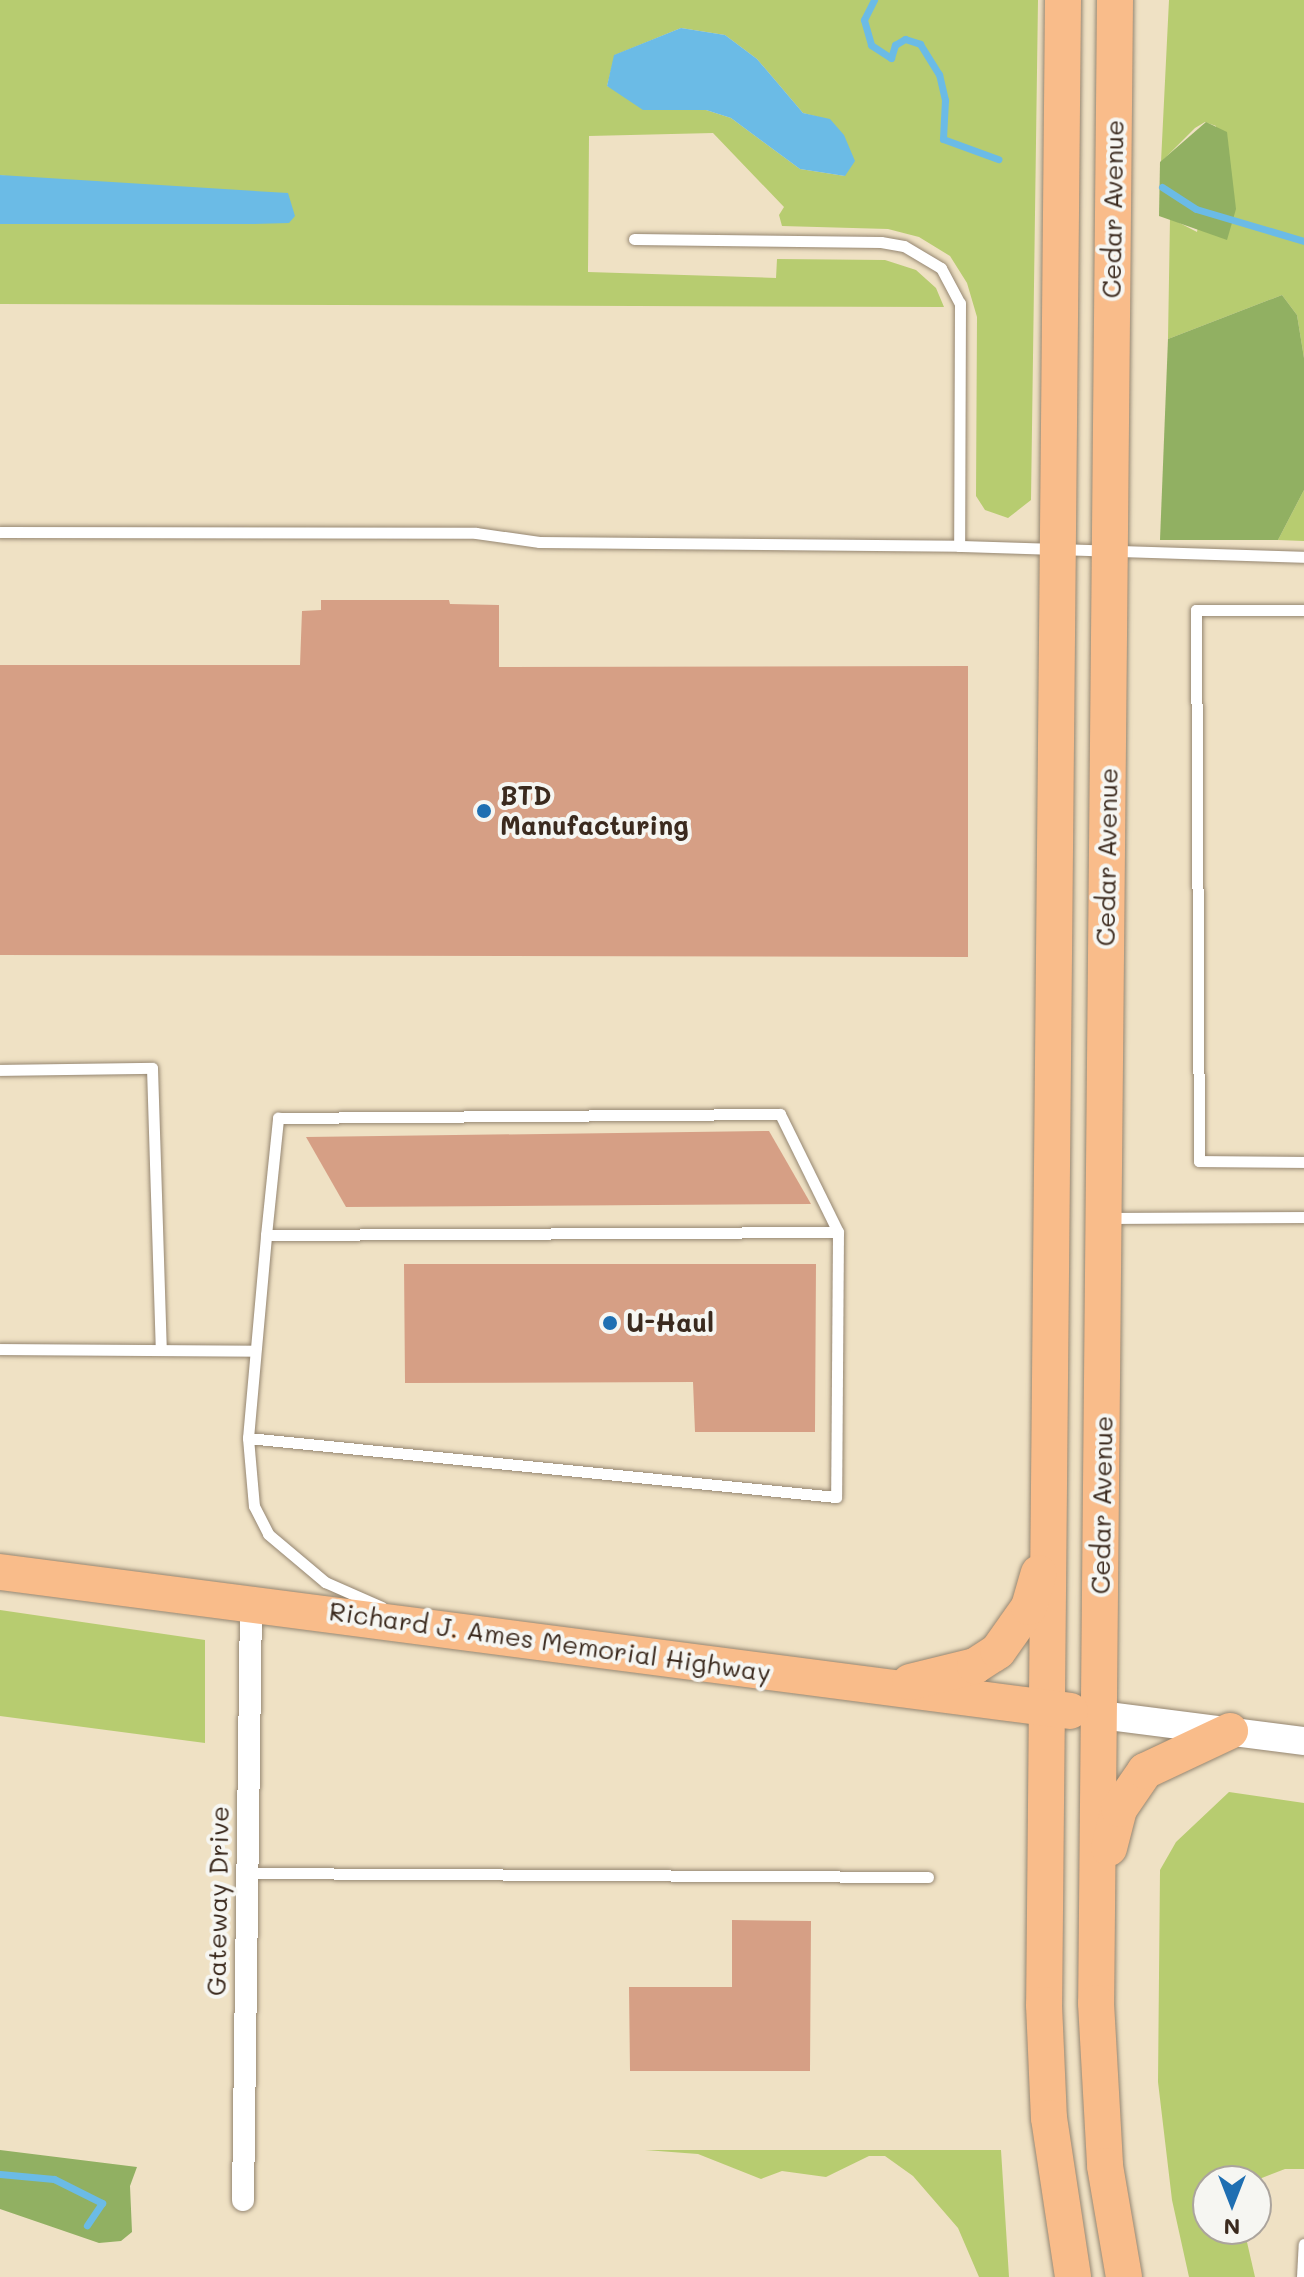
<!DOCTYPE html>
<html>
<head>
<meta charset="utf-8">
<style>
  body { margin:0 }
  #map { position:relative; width:1304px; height:2277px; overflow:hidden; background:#efe1c4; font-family:Mali,sans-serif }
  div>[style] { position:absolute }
  .green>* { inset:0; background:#b7cc70 }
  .forest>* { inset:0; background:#91b062 }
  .water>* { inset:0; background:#6bbbe6 }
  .stream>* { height:7px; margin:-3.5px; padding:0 3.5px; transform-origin:3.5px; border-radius:3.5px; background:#6bbbe6 }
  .building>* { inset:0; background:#d69f85 }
  .roads { filter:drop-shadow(0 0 2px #958671) drop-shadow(0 0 2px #958671) }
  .service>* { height:11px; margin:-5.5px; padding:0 5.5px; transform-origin:5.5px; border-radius:5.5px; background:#fff }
  .minor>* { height:22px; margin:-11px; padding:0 11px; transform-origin:11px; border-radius:11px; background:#fff }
  .tertiary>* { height:28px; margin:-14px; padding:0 14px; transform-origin:14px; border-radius:14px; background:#fff }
  .primary>* { height:36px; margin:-18px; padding:0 18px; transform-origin:18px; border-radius:18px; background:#f9bc8a }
  .dots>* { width:22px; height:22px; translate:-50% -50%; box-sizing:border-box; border:4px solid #f6f6f2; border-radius:50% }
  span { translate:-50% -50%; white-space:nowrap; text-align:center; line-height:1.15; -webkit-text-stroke:8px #f6f6f2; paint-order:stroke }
  .street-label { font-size:26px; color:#3b2a1e }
  .poi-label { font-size:26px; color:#3b2a1e; font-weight:700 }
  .left { translate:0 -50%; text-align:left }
  .north { position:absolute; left:1192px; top:2165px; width:80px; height:80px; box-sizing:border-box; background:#f6f6f2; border:2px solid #aba49d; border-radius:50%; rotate:180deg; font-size:22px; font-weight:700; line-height:32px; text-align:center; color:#3b2a1e }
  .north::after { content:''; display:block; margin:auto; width:28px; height:36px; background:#1f6fb2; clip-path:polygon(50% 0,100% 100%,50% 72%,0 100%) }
</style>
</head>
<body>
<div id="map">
  <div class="green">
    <i style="clip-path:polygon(evenodd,0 0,1038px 0,1031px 500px,1008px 518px,985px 510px,976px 496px,977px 317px,967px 283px,950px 256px,919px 237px,888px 229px,782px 226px,779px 215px,784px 207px,713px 133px,589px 136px,588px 272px,776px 278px,777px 259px,885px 260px,916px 270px,936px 288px,944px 307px,0 304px,0 224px,289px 223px,0 175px,0 0,681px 28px,725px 35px,757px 59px,803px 113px,830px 120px,845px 176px,800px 169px,731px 118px,706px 110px,667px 110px,607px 86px,615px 55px,681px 28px)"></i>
    <i style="clip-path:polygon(1169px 0,1304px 0,1304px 358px,1297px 315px,1282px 295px,1168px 339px,1170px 218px,1197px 232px,1216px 126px,1205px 122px,1195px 128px,1161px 162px)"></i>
    <i style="clip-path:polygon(1304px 490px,1304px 541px,1278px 540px)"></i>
    <i style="clip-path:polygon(0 1610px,205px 1640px,205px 1743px,0 1716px)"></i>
    <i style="clip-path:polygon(1229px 1792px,1304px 1803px,1304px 2169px,1285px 2169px,1254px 2181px,1208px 2181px,1208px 2229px,1244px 2229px,1255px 2277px,1189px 2277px,1172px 2200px,1158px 2082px,1160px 1870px,1176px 1842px)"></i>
    <i style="clip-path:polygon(645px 2150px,1001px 2150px,1009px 2277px,979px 2277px,958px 2228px,913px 2176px,885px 2156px,869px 2156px,826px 2177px,782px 2171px,761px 2179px,698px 2154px)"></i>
  </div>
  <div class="forest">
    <i style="clip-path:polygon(1206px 122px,1227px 132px,1236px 209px,1227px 240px,1159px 216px,1160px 162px)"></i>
    <i style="clip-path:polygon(1282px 295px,1297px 315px,1304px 358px,1304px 490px,1278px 540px,1160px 540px,1168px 339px)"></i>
    <i style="clip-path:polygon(0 2150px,137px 2167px,130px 2186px,132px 2232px,121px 2241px,99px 2243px,0 2209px)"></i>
  </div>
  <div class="water">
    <i style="clip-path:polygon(681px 28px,725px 35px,757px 59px,803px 113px,830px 119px,844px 135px,855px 161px,845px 176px,800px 169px,731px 118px,706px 110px,643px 110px,607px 86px,614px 55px)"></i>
    <i style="clip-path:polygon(0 175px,288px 193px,295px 216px,289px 223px,252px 224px,0 224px)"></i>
  </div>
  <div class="stream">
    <i style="left:874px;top:0;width:22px;rotate:117deg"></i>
    <i style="left:864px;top:20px;width:26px;rotate:74deg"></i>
    <i style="left:871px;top:45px;width:24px;rotate:33deg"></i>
    <i style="left:891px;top:58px;width:14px;rotate:-73deg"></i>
    <i style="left:895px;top:45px;width:12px;rotate:-31deg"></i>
    <i style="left:905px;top:39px;width:16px;rotate:18deg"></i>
    <i style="left:920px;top:44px;width:36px;rotate:58deg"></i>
    <i style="left:939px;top:74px;width:27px;rotate:77deg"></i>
    <i style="left:945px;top:100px;width:39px;rotate:93deg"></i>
    <i style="left:943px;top:139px;width:59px;rotate:20deg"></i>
    <i style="left:1162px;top:187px;width:40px;rotate:32.9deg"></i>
    <i style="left:1196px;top:209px;width:113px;rotate:16.5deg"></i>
    <i style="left:0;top:2174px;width:54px;rotate:5.3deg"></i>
    <i style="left:54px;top:2179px;width:54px;rotate:26.6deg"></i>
    <i style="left:102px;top:2203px;width:27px;rotate:124deg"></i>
  </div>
  <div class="building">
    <i style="clip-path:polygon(321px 600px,449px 600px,450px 604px,499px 605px,499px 667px,968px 666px,968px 957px,0 955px,0 665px,300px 665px,302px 611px,321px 610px)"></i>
    <i style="clip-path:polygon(769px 1131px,811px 1204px,346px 1207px,306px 1137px)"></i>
    <i style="clip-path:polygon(404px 1264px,816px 1264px,815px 1432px,695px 1432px,693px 1382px,405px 1383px)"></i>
    <i style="clip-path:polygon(732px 1920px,811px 1921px,810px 2071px,630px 2071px,629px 1987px,732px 1987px)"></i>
  </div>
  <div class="roads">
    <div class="service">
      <i style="left:634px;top:239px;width:247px;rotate:0.7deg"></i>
      <i style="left:881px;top:242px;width:23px;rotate:10deg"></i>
      <i style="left:904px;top:246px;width:43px;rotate:30.7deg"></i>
      <i style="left:941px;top:268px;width:40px;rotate:62deg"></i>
      <i style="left:960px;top:303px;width:243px;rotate:90.2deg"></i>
      <i style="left:959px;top:546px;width:345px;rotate:1.8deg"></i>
      <i style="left:0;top:532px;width:476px;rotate:0.1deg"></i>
      <i style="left:476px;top:533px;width:64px;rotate:8.1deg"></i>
      <i style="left:539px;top:542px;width:420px;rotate:0.5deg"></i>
      <i style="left:1304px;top:610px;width:108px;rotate:180deg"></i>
      <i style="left:1196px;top:610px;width:551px;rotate:89.69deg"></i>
      <i style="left:1199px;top:1161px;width:105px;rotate:0.5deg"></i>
      <i style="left:0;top:1070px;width:152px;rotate:-0.8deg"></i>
      <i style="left:152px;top:1068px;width:282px;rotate:88.2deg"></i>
      <i style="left:1109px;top:1218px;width:195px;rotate:-0.3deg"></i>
      <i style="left:838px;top:1232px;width:265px;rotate:90.4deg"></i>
      <i style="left:836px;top:1497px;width:591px;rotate:-174.27deg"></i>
      <i style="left:248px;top:1438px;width:204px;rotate:-84.9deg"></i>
      <i style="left:266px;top:1235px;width:572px;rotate:-0.3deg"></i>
      <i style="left:266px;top:1235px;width:118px;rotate:-84.1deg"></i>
      <i style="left:278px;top:1118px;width:502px;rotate:-0.46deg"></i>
      <i style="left:780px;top:1114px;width:131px;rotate:63.8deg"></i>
      <i style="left:0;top:1349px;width:255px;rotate:0.4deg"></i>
      <i style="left:248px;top:1438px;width:68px;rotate:85deg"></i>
      <i style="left:254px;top:1506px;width:31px;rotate:63deg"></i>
      <i style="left:268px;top:1534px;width:75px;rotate:40.1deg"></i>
      <i style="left:325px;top:1582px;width:62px;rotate:23.7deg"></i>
      <i style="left:247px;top:1873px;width:681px;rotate:0.34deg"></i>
      <i style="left:1302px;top:2277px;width:33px;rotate:-87deg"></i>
    </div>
    <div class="minor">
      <i style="left:243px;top:2200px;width:597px;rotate:-89.23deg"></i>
    </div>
    <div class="tertiary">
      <i style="left:1100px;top:1715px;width:206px;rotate:7.3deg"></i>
    </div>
    <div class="primary">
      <i style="left:1063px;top:0;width:2005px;rotate:90.54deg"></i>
      <i style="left:1044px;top:2005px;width:113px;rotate:87.5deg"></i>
      <i style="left:1049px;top:2118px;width:161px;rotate:81.4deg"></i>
      <i style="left:1115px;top:0;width:2003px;rotate:90.54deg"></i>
      <i style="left:1096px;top:2003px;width:163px;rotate:86.8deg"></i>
      <i style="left:1105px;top:2166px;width:113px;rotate:80.3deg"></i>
      <i style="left:0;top:1572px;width:1079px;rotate:7.4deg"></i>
      <i style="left:910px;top:1682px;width:67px;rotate:-13.8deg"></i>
      <i style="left:975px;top:1666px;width:27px;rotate:-33deg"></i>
      <i style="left:998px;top:1651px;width:54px;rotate:-54.8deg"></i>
      <i style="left:1029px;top:1607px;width:35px;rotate:-74deg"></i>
      <i style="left:1109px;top:1848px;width:40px;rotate:-75.6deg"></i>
      <i style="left:1119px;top:1809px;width:46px;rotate:-55.6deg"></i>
      <i style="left:1145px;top:1771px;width:94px;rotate:-25.2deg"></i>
    </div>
  </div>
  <div class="dots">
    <i style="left:484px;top:811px;background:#1f6fb2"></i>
    <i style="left:610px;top:1323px;background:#1f6fb2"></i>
  </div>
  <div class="street-label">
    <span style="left:1113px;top:209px;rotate:-89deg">Cedar Avenue</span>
    <span style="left:1107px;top:857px;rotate:-89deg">Cedar Avenue</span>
    <span style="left:1102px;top:1505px;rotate:-89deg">Cedar Avenue</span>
    <span style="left:550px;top:1642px;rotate:8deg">Richard J. Ames Memorial Highway</span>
    <span style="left:218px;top:1901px;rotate:-89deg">Gateway Drive</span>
  </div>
  <div class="poi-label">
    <span class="left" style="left:500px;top:811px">BTD<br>Manufacturing</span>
    <span class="left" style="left:626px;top:1323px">U-Haul</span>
  </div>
  <div class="north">N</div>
</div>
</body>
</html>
